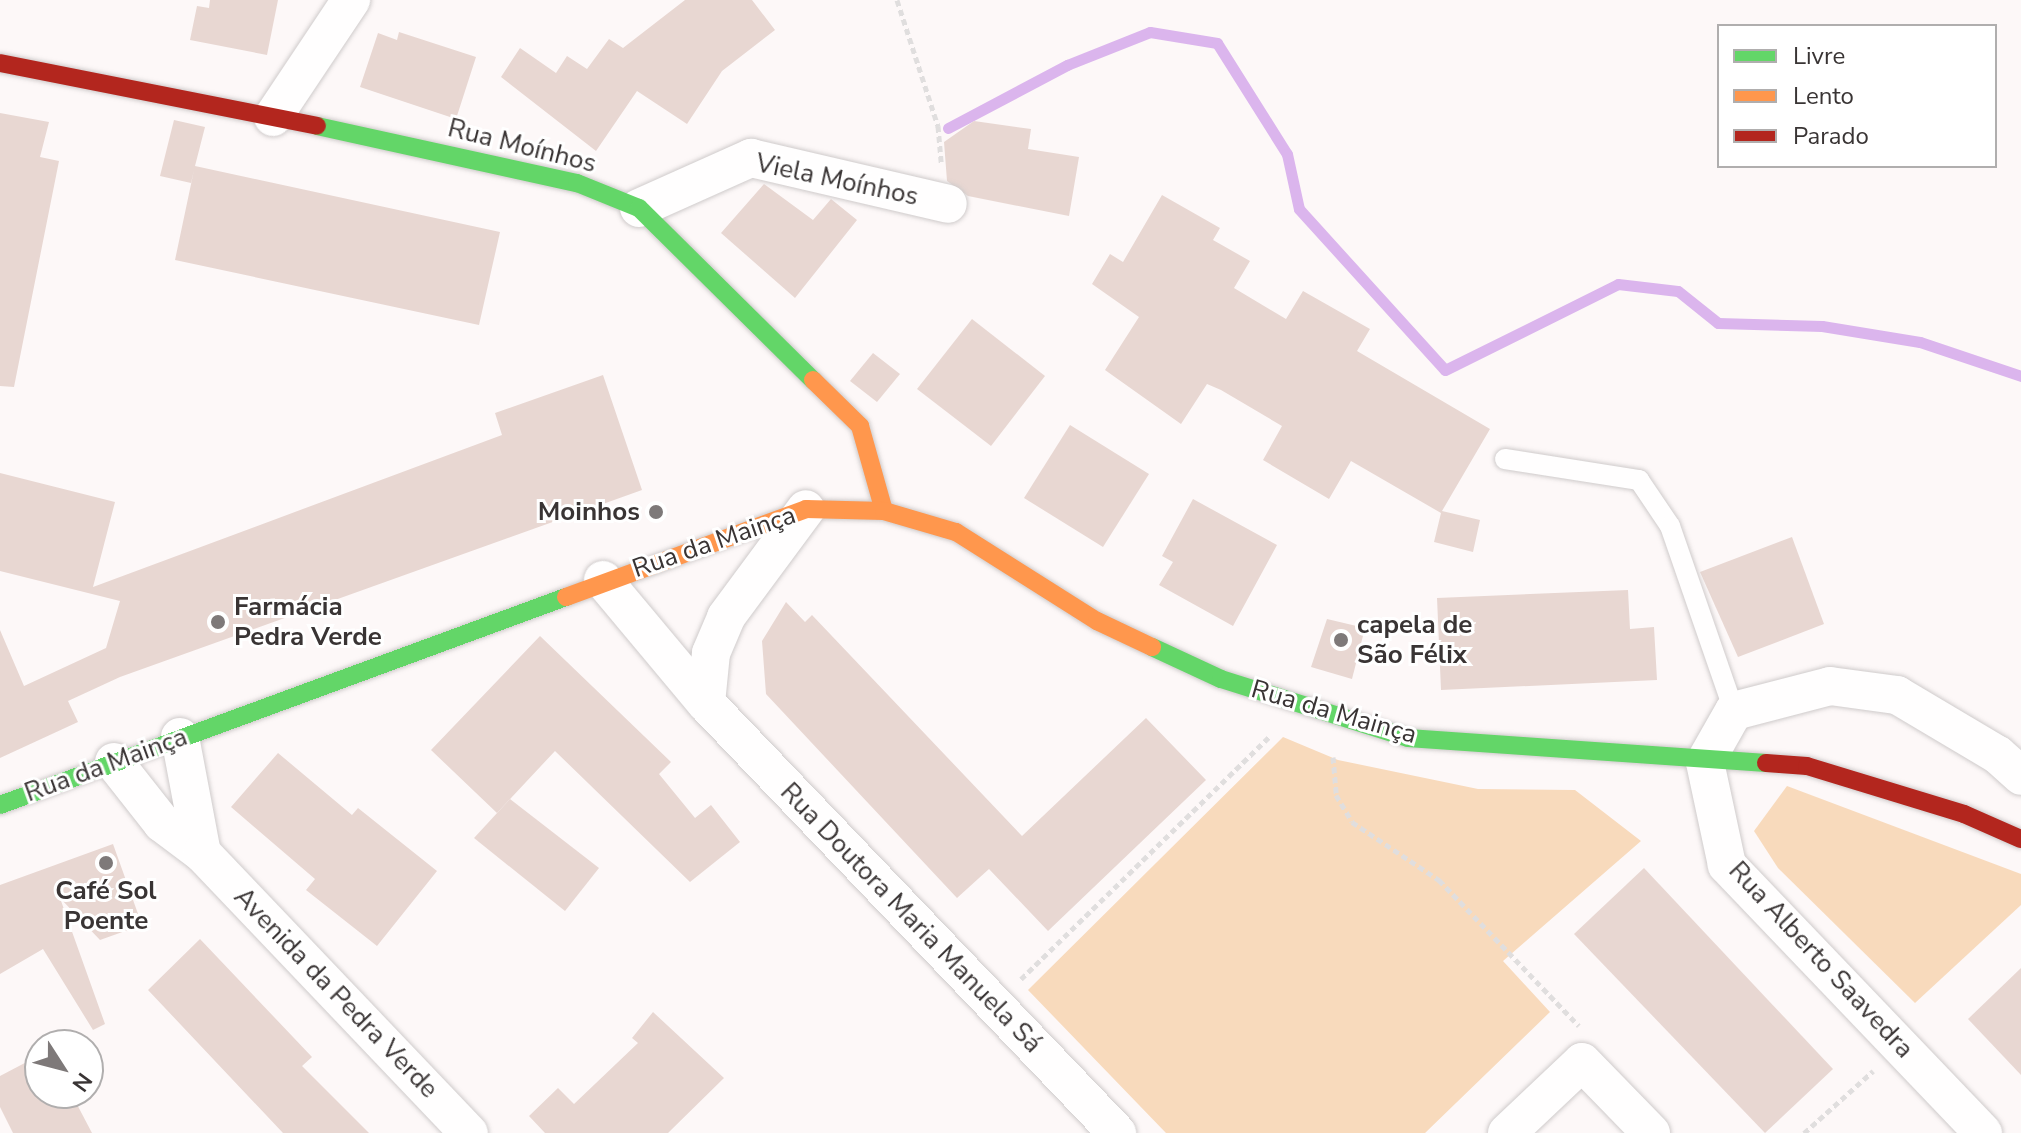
<!DOCTYPE html>
<html>
<head>
<meta charset="utf-8">
<style>
  body { margin:0 }
  #map { position:relative; width:2021px; height:1133px; overflow:hidden; background:#fdf8f8; font-family:"Nunito Sans",sans-serif }
  div>[style] { position:absolute }
  .green>* { inset:0; background:#f8dabc }
  .stream>* { height:11px; margin:-5.5px; padding:0 5.5px; transform-origin:5.5px; border-radius:5.5px; background:#dbb5ed }
  .building>* { inset:0; background:#e8d7d2 }
  .path>* { height:5px; margin-top:-2.5px; transform-origin:0; background:repeating-linear-gradient(90deg,#e0dede 0 6px,transparent 0 10px) }
  .roads { filter:drop-shadow(0 0 2px #cfcbcb) drop-shadow(0 0 2px #cfcbcb) }
  .lane>* { height:20px; margin:-10px; padding:0 10px; transform-origin:10px; border-radius:10px; background:#fffefe }
  .street>* { height:38px; margin:-19px; padding:0 19px; transform-origin:19px; border-radius:19px; background:#fffefe }
  .fast>* { height:18px; margin:-9px; padding:0 9px; transform-origin:9px; border-radius:9px; background:#63d668 }
  .slow>* { height:18px; margin:-9px; padding:0 9px; transform-origin:9px; border-radius:9px; background:#ff974d }
  .jam>* { height:18px; margin:-9px; padding:0 9px; transform-origin:9px; border-radius:9px; background:#b3261e }
  .dots>* { width:22px; height:22px; translate:-50% -50%; box-sizing:border-box; border:4px solid #fff; border-radius:50% }
  span { translate:-50% -50%; white-space:nowrap; text-align:center; line-height:1.15; -webkit-text-stroke:6px #fff; paint-order:stroke }
  .street-label { font-size:26px; color:#393434 }
  .poi-label { font-size:26px; color:#393434; font-weight:700 }
  .right { translate:-100% -50%; text-align:right }
  .left { translate:0 -50%; text-align:left }
  .legend { position:absolute; left:1717px; top:24px; width:280px; height:144px; box-sizing:border-box; background:#fff; border:2px solid #b0aeae; margin:0; padding:10px 14px; list-style:none; font-size:24px; color:#393434 }
  .legend li { display:flex; align-items:center; gap:16px; height:40px }
  .legend b { width:40px; border:2px solid #b0aeae }
  .north { position:absolute; left:24px; top:1029px; width:80px; height:80px; box-sizing:border-box; background:#fff; border:2px solid #b0aeae; border-radius:50%; rotate:126deg; font-size:22px; font-weight:700; line-height:32px; text-align:center; color:#393434 }
  .north::after { content:''; display:block; margin:auto; width:28px; height:36px; background:#7e7979; clip-path:polygon(50% 0,100% 100%,50% 72%,0 100%) }
</style>
</head>
<body>
<div id="map">
  <div class="green">
    <i style="clip-path:polygon(1283px 737px,1338px 760px,1478px 789px,1575px 790px,1641px 841px,1503px 961px,1550px 1012px,1425px 1133px,1166px 1133px,1028px 990px)"></i>
    <i style="clip-path:polygon(1787px 786px,2021px 874px,2021px 905px,1915px 1003px,1778px 868px,1754px 831px)"></i>
  </div>
  <div class="stream">
    <i style="left:948px;top:128px;width:135px;rotate:-27.9deg"></i>
    <i style="left:1067px;top:65px;width:89px;rotate:-21.7deg"></i>
    <i style="left:1150px;top:32px;width:68px;rotate:9.3deg"></i>
    <i style="left:1217px;top:43px;width:131px;rotate:57.8deg"></i>
    <i style="left:1287px;top:154px;width:56px;rotate:77.7deg"></i>
    <i style="left:1299px;top:209px;width:217px;rotate:47.8deg"></i>
    <i style="left:1445px;top:370px;width:193px;rotate:-26.4deg"></i>
    <i style="left:1618px;top:284px;width:60px;rotate:6.7deg"></i>
    <i style="left:1678px;top:291px;width:51px;rotate:38.7deg"></i>
    <i style="left:1718px;top:323px;width:104px;rotate:1.7deg"></i>
    <i style="left:1822px;top:326px;width:99px;rotate:9.3deg"></i>
    <i style="left:1920px;top:342px;width:107px;rotate:18.6deg"></i>
  </div>
  <div class="building">
    <i style="clip-path:polygon(210px 0,278px 0,267px 55px,190px 40px,197px 6px,209px 8px)"></i>
    <i style="clip-path:polygon(685px 0,752px 0,775px 30px,722px 71px,687px 124px,637px 91px,596px 151px,501px 77px,520px 48px,556px 73px,567px 56px,587px 69px,609px 39px,623px 48px)"></i>
    <i style="clip-path:polygon(399px 32px,476px 57px,456px 119px,360px 87px,378px 33px,397px 40px)"></i>
    <i style="clip-path:polygon(0 113px,49px 122px,40px 157px,59px 161px,14px 387px,0 386px)"></i>
    <i style="clip-path:polygon(174px 120px,205px 127px,195px 166px,500px 232px,479px 325px,175px 260px,194px 170px,191px 183px,160px 176px)"></i>
    <i style="clip-path:polygon(974px 121px,1031px 129px,1028px 149px,1079px 157px,1069px 216px,968px 196px,947px 181px,944px 142px)"></i>
    <i style="clip-path:polygon(764px 184px,813px 220px,831px 199px,857px 220px,795px 298px,721px 233px)"></i>
    <i style="clip-path:polygon(1162px 195px,1220px 228px,1213px 240px,1250px 261px,1234px 288px,1286px 319px,1303px 291px,1370px 329px,1357px 351px,1490px 429px,1442px 511px,1480px 520px,1473px 552px,1434px 542px,1441px 513px,1351px 461px,1329px 499px,1263px 460px,1282px 426px,1221px 390px,1207px 384px,1181px 424px,1105px 370px,1139px 317px,1092px 284px,1110px 254px,1123px 262px)"></i>
    <i style="clip-path:polygon(972px 319px,1045px 376px,991px 446px,917px 389px)"></i>
    <i style="clip-path:polygon(873px 353px,900px 374px,877px 402px,850px 381px)"></i>
    <i style="clip-path:polygon(603px 375px,642px 490px,120px 677px,68px 701px,78px 722px,0 758px,0 630px,24px 686px,106px 648px,120px 601px,0 571px,0 473px,115px 502px,93px 587px,502px 435px,495px 413px)"></i>
    <i style="clip-path:polygon(1070px 425px,1149px 474px,1103px 547px,1024px 498px)"></i>
    <i style="clip-path:polygon(1193px 499px,1277px 545px,1233px 626px,1159px 585px,1173px 562px,1162px 556px)"></i>
    <i style="clip-path:polygon(1792px 537px,1824px 624px,1738px 657px,1700px 572px)"></i>
    <i style="clip-path:polygon(1628px 590px,1630px 629px,1654px 627px,1657px 680px,1441px 690px,1437px 598px)"></i>
    <i style="clip-path:polygon(786px 602px,805px 622px,812px 615px,1022px 836px,1146px 718px,1206px 780px,1048px 931px,989px 869px,957px 898px,766px 694px,762px 641px)"></i>
    <i style="clip-path:polygon(1327px 619px,1365px 628px,1352px 679px,1311px 667px)"></i>
    <i style="clip-path:polygon(540px 636px,671px 762px,659px 774px,695px 818px,711px 805px,740px 842px,690px 882px,555px 751px,497px 813px,431px 750px)"></i>
    <i style="clip-path:polygon(278px 753px,352px 815px,358px 808px,437px 871px,377px 946px,306px 890px,315px 879px,231px 807px)"></i>
    <i style="clip-path:polygon(510px 799px,599px 868px,565px 911px,474px 838px)"></i>
    <i style="clip-path:polygon(113px 844px,142px 925px,100px 940px,60px 898px,105px 1024px,93px 1030px,43px 949px,0 974px,0 885px)"></i>
    <i style="clip-path:polygon(1644px 868px,1833px 1069px,1765px 1133px,1574px 934px)"></i>
    <i style="clip-path:polygon(200px 939px,312px 1057px,302px 1066px,369px 1133px,283px 1133px,148px 990px)"></i>
    <i style="clip-path:polygon(2021px 968px,2021px 1075px,1968px 1019px)"></i>
    <i style="clip-path:polygon(653px 1012px,724px 1078px,668px 1133px,545px 1133px,529px 1116px,558px 1088px,574px 1104px,638px 1043px,632px 1038px)"></i>
    <i style="clip-path:polygon(40px 1055px,40px 1093px,71px 1093px,92px 1133px,13px 1133px,0 1107px,0 1076px)"></i>
  </div>
  <div class="path">
    <i style="left:897px;top:0;width:133px;rotate:72deg"></i>
    <i style="left:938px;top:126px;width:38px;rotate:85deg"></i>
    <i style="left:1333px;top:757px;width:38px;rotate:85deg"></i>
    <i style="left:1336px;top:795px;width:31px;rotate:59deg"></i>
    <i style="left:1352px;top:822px;width:105px;rotate:33.7deg"></i>
    <i style="left:1439px;top:880px;width:202px;rotate:46.2deg"></i>
    <i style="left:1021px;top:979px;width:347px;rotate:-44.3deg"></i>
    <i style="left:1804px;top:1133px;width:93px;rotate:-41.9deg"></i>
  </div>
  <div class="roads">
    <div class="lane">
      <i style="left:1505px;top:459px;width:136px;rotate:8.9deg"></i>
      <i style="left:1639px;top:480px;width:55px;rotate:56deg"></i>
      <i style="left:1670px;top:526px;width:196px;rotate:70.9deg"></i>
    </div>
    <div class="street">
      <i style="left:273px;top:117px;width:141px;rotate:-56.3deg"></i>
      <i style="left:639px;top:208px;width:123px;rotate:-24.1deg"></i>
      <i style="left:751px;top:158px;width:202px;rotate:13.1deg"></i>
      <i style="left:603px;top:580px;width:160px;rotate:50.1deg"></i>
      <i style="left:706px;top:703px;width:595px;rotate:46.29deg"></i>
      <i style="left:706px;top:703px;width:50px;rotate:-84.3deg"></i>
      <i style="left:711px;top:653px;width:39px;rotate:-67deg"></i>
      <i style="left:726px;top:617px;width:134px;rotate:-53.5deg"></i>
      <i style="left:180px;top:737px;width:118px;rotate:79.3deg"></i>
      <i style="left:114px;top:762px;width:78px;rotate:51.8deg"></i>
      <i style="left:162px;top:823px;width:50px;rotate:36.9deg"></i>
      <i style="left:202px;top:853px;width:387px;rotate:46.4deg"></i>
      <i style="left:1507px;top:1133px;width:103px;rotate:-43.4deg"></i>
      <i style="left:1582px;top:1062px;width:99px;rotate:45.8deg"></i>
      <i style="left:1983px;top:1133px;width:371px;rotate:-133.7deg"></i>
      <i style="left:1727px;top:865px;width:105px;rotate:-102.1deg"></i>
      <i style="left:1705px;top:762px;width:59px;rotate:-60.4deg"></i>
      <i style="left:1734px;top:711px;width:99px;rotate:-14.6deg"></i>
      <i style="left:1830px;top:686px;width:68px;rotate:7.7deg"></i>
      <i style="left:1897px;top:695px;width:117px;rotate:30.7deg"></i>
      <i style="left:1998px;top:755px;width:31px;rotate:42deg"></i>
    </div>
    <div class="fast">
      <i style="left:317px;top:126px;width:266px;rotate:12.4deg"></i>
      <i style="left:577px;top:183px;width:67px;rotate:22deg"></i>
      <i style="left:639px;top:208px;width:245px;rotate:44.7deg"></i>
      <i style="left:1152px;top:647px;width:76px;rotate:24.9deg"></i>
      <i style="left:1221px;top:679px;width:196px;rotate:17.5deg"></i>
      <i style="left:1408px;top:738px;width:359px;rotate:4deg"></i>
      <i style="left:0;top:805px;width:603px;rotate:-20.18deg"></i>
    </div>
    <div class="slow">
      <i style="left:813px;top:380px;width:66px;rotate:44.4deg"></i>
      <i style="left:860px;top:426px;width:88px;rotate:74.2deg"></i>
      <i style="left:566px;top:597px;width:256px;rotate:-20.1deg"></i>
      <i style="left:806px;top:509px;width:78px;rotate:1.5deg"></i>
      <i style="left:884px;top:511px;width:75px;rotate:16.3deg"></i>
      <i style="left:956px;top:532px;width:167px;rotate:32.3deg"></i>
      <i style="left:1097px;top:621px;width:61px;rotate:25.3deg"></i>
    </div>
    <div class="jam">
      <i style="left:0;top:63px;width:323px;rotate:11.2deg"></i>
      <i style="left:1766px;top:763px;width:41px;rotate:4.2deg"></i>
      <i style="left:1807px;top:766px;width:164px;rotate:17deg"></i>
      <i style="left:1964px;top:814px;width:62px;rotate:23.7deg"></i>
    </div>
  </div>
  <div class="dots">
    <i style="left:656px;top:512px;background:#7e7979"></i>
    <i style="left:218px;top:622px;background:#7e7979"></i>
    <i style="left:1341px;top:640px;background:#7e7979"></i>
    <i style="left:106px;top:863px;background:#7e7979"></i>
  </div>
  <div class="street-label">
    <span style="left:522px;top:146px;rotate:14deg">Rua Moínhos</span>
    <span style="left:837px;top:180px;rotate:12deg">Viela Moínhos</span>
    <span style="left:714px;top:542px;rotate:-19deg">Rua da Mainça</span>
    <span style="left:1334px;top:712px;rotate:16deg">Rua da Mainça</span>
    <span style="left:106px;top:765px;rotate:-20deg">Rua da Mainça</span>
    <span style="left:911px;top:918px;rotate:46deg">Rua Doutora Maria Manuela Sá</span>
    <span style="left:1821px;top:960px;rotate:47deg">Rua Alberto Saavedra</span>
    <span style="left:336px;top:993px;rotate:46deg">Avenida da Pedra Verde</span>
  </div>
  <div class="poi-label">
    <span class="right" style="left:640px;top:512px">Moinhos</span>
    <span class="left" style="left:234px;top:622px">Farmácia<br>Pedra Verde</span>
    <span class="left" style="left:1357px;top:640px">capela de<br>São Félix</span>
    <span style="left:106px;top:906px">Café Sol<br>Poente</span>
  </div>
  <ul class="legend">
  <li><b style="height:10px;background:#63d668"></b>Livre</li>
  <li><b style="height:10px;background:#ff974d"></b>Lento</li>
  <li><b style="height:10px;background:#b3261e"></b>Parado</li>
  </ul>
  <div class="north">N</div>
</div>
</body>
</html>
